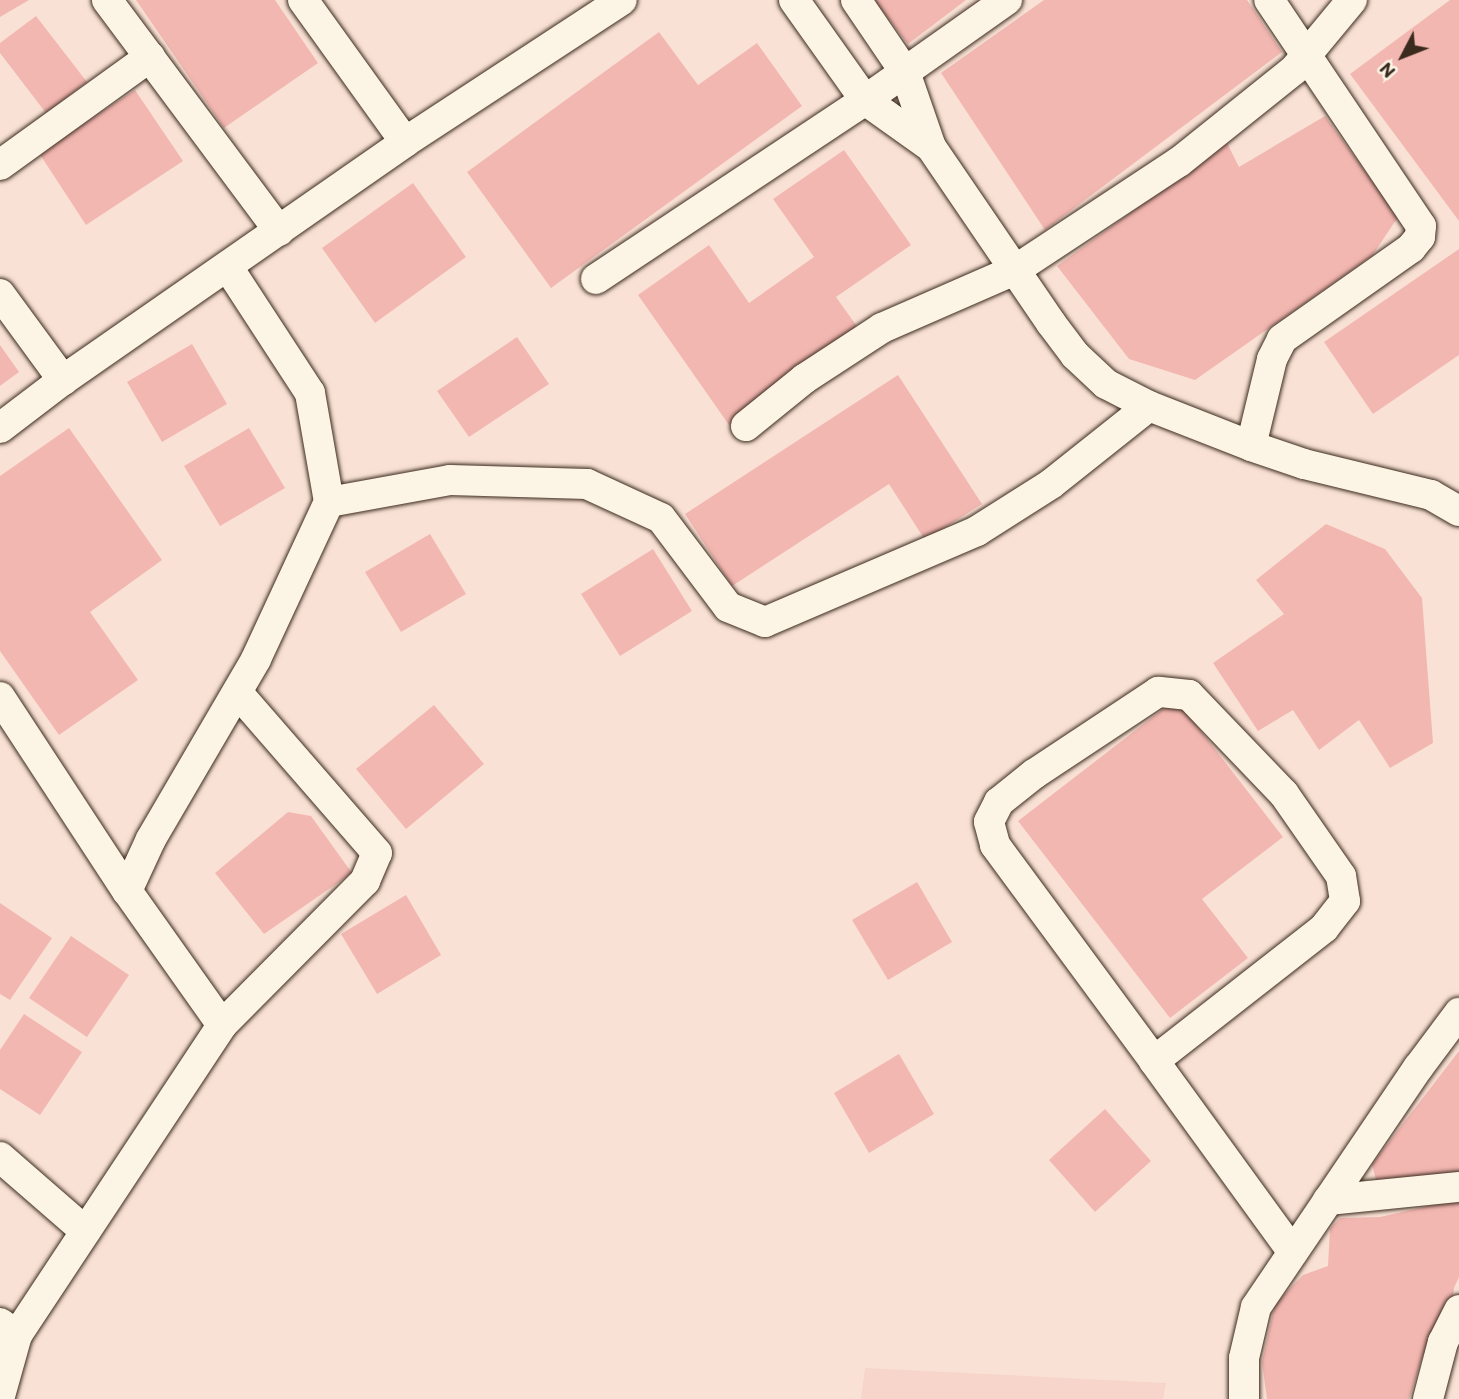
<!DOCTYPE html>
<html>
<head>
<meta charset="utf-8">
<style>
  body { margin:0 }
  #map { position:relative; width:1459px; height:1399px; overflow:hidden; background:#f9e2d5; font-family:Itim,sans-serif }
  div>[style] { position:absolute }
  .built>* { inset:0; background:#f7d5ca }
  .building>* { inset:0; background:#f3b7b1 }
  .roads { filter:drop-shadow(0 0 2px #3b2a1e) drop-shadow(0 0 2px #3b2a1e) }
  .street>* { height:30px; margin:-15px; padding:0 15px; transform-origin:15px; border-radius:15px; background:#fcf5e5 }
  span { translate:-50% -50%; white-space:nowrap; text-align:center; line-height:1.15; -webkit-text-stroke:5px #fcf5e5; paint-order:stroke }
  .north { position:absolute; left:1368px; top:21px; width:70px; height:70px; -webkit-text-stroke:5px #fcf5e5; paint-order:stroke; rotate:228deg; font-size:19px; font-weight:700; line-height:28px; text-align:center; color:#3b2a1e }
  .north::after { content:''; display:block; margin:auto; width:24px; height:32px; background:#3b2a1e; clip-path:polygon(50% 0,100% 100%,50% 72%,0 100%) }
</style>
</head>
<body>
<div id="map">
  <div class="built">
    <i style="clip-path:polygon(865px 1368px,1166px 1383px,1163px 1399px,861px 1399px)"></i>
  </div>
  <div class="building">
    <i style="clip-path:polygon(0 0,29px 0,0 17px)"></i>
    <i style="clip-path:polygon(136px 0,275px 0,318px 63px,224px 128px)"></i>
    <i style="clip-path:polygon(874px 0,966px 0,908px 44px)"></i>
    <i style="clip-path:polygon(1044px 0,1247px 0,1282px 52px,1045px 230px,941px 73px)"></i>
    <i style="clip-path:polygon(1450px 0,1459px 0,1459px 221px,1350px 74px)"></i>
    <i style="clip-path:polygon(36px 16px,87px 82px,46px 113px,0 53px,0 43px)"></i>
    <i style="clip-path:polygon(659px 32px,698px 85px,757px 43px,802px 106px,551px 288px,467px 172px)"></i>
    <i style="clip-path:polygon(135px 90px,183px 161px,86px 225px,39px 153px)"></i>
    <i style="clip-path:polygon(1325px 116px,1398px 217px,1372px 256px,1195px 380px,1129px 359px,1057px 266px,1227px 143px,1239px 167px)"></i>
    <i style="clip-path:polygon(844px 150px,911px 245px,836px 297px,861px 332px,729px 425px,638px 295px,709px 245px,749px 303px,814px 257px,773px 199px)"></i>
    <i style="clip-path:polygon(413px 183px,466px 257px,375px 323px,322px 248px)"></i>
    <i style="clip-path:polygon(1459px 249px,1459px 355px,1373px 414px,1324px 342px)"></i>
    <i style="clip-path:polygon(517px 337px,549px 384px,469px 437px,437px 391px)"></i>
    <i style="clip-path:polygon(192px 344px,227px 404px,162px 442px,127px 382px)"></i>
    <i style="clip-path:polygon(0 345px,19px 372px,0 386px)"></i>
    <i style="clip-path:polygon(898px 375px,982px 504px,925px 540px,889px 484px,732px 586px,685px 514px)"></i>
    <i style="clip-path:polygon(69px 428px,162px 560px,90px 612px,138px 680px,59px 735px,0 651px,0 476px)"></i>
    <i style="clip-path:polygon(249px 428px,285px 488px,220px 526px,184px 466px)"></i>
    <i style="clip-path:polygon(1326px 524px,1385px 549px,1422px 598px,1433px 743px,1390px 768px,1359px 720px,1319px 750px,1293px 710px,1258px 731px,1213px 663px,1284px 614px,1256px 580px)"></i>
    <i style="clip-path:polygon(430px 534px,466px 594px,401px 632px,365px 572px)"></i>
    <i style="clip-path:polygon(653px 549px,692px 611px,620px 656px,581px 594px)"></i>
    <i style="clip-path:polygon(1176px 699px,1283px 837px,1202px 899px,1248px 958px,1170px 1018px,1018px 821px)"></i>
    <i style="clip-path:polygon(434px 705px,484px 764px,406px 829px,356px 769px)"></i>
    <i style="clip-path:polygon(288px 812px,311px 816px,352px 873px,264px 934px,215px 873px)"></i>
    <i style="clip-path:polygon(917px 882px,952px 942px,888px 980px,852px 920px)"></i>
    <i style="clip-path:polygon(406px 895px,441px 955px,377px 994px,341px 934px)"></i>
    <i style="clip-path:polygon(0 903px,52px 938px,10px 1000px,0 994px)"></i>
    <i style="clip-path:polygon(71px 936px,129px 975px,87px 1037px,29px 998px)"></i>
    <i style="clip-path:polygon(24px 1014px,82px 1052px,40px 1115px,0 1089px,0 1050px)"></i>
    <i style="clip-path:polygon(1459px 1051px,1459px 1178px,1377px 1184px,1372px 1164px)"></i>
    <i style="clip-path:polygon(899px 1054px,934px 1114px,869px 1153px,834px 1093px)"></i>
    <i style="clip-path:polygon(1105px 1109px,1151px 1161px,1095px 1212px,1049px 1160px)"></i>
    <i style="clip-path:polygon(1459px 1199px,1459px 1277px,1454px 1288px,1452px 1307px,1433px 1344px,1423px 1355px,1409px 1399px,1267px 1399px,1262px 1362px,1275px 1304px,1303px 1275px,1328px 1266px,1330px 1229px,1340px 1218px,1380px 1217px)"></i>
  </div>
  <div class="roads">
    <div class="street">
      <i style="left:107px;top:0;width:288px;rotate:53.3deg"></i>
      <i style="left:303px;top:0;width:175px;rotate:54.3deg"></i>
      <i style="left:794px;top:0;width:123px;rotate:54.6deg"></i>
      <i style="left:865px;top:100px;width:81px;rotate:35.5deg"></i>
      <i style="left:856px;top:0;width:87px;rotate:55.8deg"></i>
      <i style="left:905px;top:72px;width:79px;rotate:70.9deg"></i>
      <i style="left:931px;top:147px;width:213px;rotate:55.7deg"></i>
      <i style="left:1051px;top:323px;width:40px;rotate:53deg"></i>
      <i style="left:1075px;top:355px;width:42px;rotate:43.1deg"></i>
      <i style="left:1106px;top:384px;width:48px;rotate:27.1deg"></i>
      <i style="left:1149px;top:406px;width:110px;rotate:21.4deg"></i>
      <i style="left:1251px;top:446px;width:56px;rotate:18.8deg"></i>
      <i style="left:1304px;top:464px;width:131px;rotate:13.7deg"></i>
      <i style="left:1431px;top:495px;width:32px;rotate:30deg"></i>
      <i style="left:0;top:165px;width:185px;rotate:-35.8deg"></i>
      <i style="left:596px;top:279px;width:323px;rotate:-33.6deg"></i>
      <i style="left:865px;top:100px;width:174px;rotate:-35.2deg"></i>
      <i style="left:0;top:294px;width:107px;rotate:53.8deg"></i>
      <i style="left:746px;top:426px;width:75px;rotate:-39deg"></i>
      <i style="left:804px;top:379px;width:93px;rotate:-33.2deg"></i>
      <i style="left:882px;top:328px;width:145px;rotate:-23.6deg"></i>
      <i style="left:1015px;top:270px;width:196px;rotate:-33.4deg"></i>
      <i style="left:1179px;top:162px;width:147px;rotate:-38.7deg"></i>
      <i style="left:1294px;top:70px;width:91px;rotate:-50.4deg"></i>
      <i style="left:0;top:428px;width:79px;rotate:-37.3deg"></i>
      <i style="left:63px;top:380px;width:417px;rotate:-34.8deg"></i>
      <i style="left:405px;top:142px;width:259px;rotate:-33.2deg"></i>
      <i style="left:1251px;top:446px;width:89px;rotate:-76.4deg"></i>
      <i style="left:1272px;top:359px;width:22px;rotate:-63deg"></i>
      <i style="left:1282px;top:339px;width:158px;rotate:-35.2deg"></i>
      <i style="left:1411px;top:248px;width:14px;rotate:-51deg"></i>
      <i style="left:1420px;top:237px;width:11px;rotate:-85deg"></i>
      <i style="left:1421px;top:226px;width:272px;rotate:-123.9deg"></i>
      <i style="left:329px;top:502px;width:123px;rotate:-10.3deg"></i>
      <i style="left:450px;top:480px;width:137px;rotate:1.7deg"></i>
      <i style="left:587px;top:484px;width:81px;rotate:24.7deg"></i>
      <i style="left:661px;top:518px;width:111px;rotate:53deg"></i>
      <i style="left:728px;top:607px;width:40px;rotate:22deg"></i>
      <i style="left:765px;top:622px;width:231px;rotate:-23.2deg"></i>
      <i style="left:977px;top:531px;width:88px;rotate:-32.4deg"></i>
      <i style="left:1051px;top:484px;width:125px;rotate:-38.5deg"></i>
      <i style="left:0;top:697px;width:232px;rotate:56.8deg"></i>
      <i style="left:222px;top:1025px;width:203px;rotate:-45.2deg"></i>
      <i style="left:365px;top:881px;width:30px;rotate:-67deg"></i>
      <i style="left:377px;top:853px;width:213px;rotate:-131deg"></i>
      <i style="left:1154px;top:1061px;width:216px;rotate:-38deg"></i>
      <i style="left:1324px;top:928px;width:34px;rotate:-52deg"></i>
      <i style="left:1345px;top:901px;width:25px;rotate:-99deg"></i>
      <i style="left:1341px;top:876px;width:100px;rotate:-124.8deg"></i>
      <i style="left:1284px;top:794px;width:137px;rotate:-133.8deg"></i>
      <i style="left:1189px;top:695px;width:31px;rotate:-174deg"></i>
      <i style="left:1158px;top:692px;width:149px;rotate:146.5deg"></i>
      <i style="left:1034px;top:774px;width:45px;rotate:141.3deg"></i>
      <i style="left:999px;top:802px;width:22px;rotate:117deg"></i>
      <i style="left:989px;top:822px;width:24px;rotate:75deg"></i>
      <i style="left:995px;top:845px;width:268px;rotate:53.6deg"></i>
      <i style="left:1154px;top:1061px;width:236px;rotate:54deg"></i>
      <i style="left:0;top:1157px;width:113px;rotate:41deg"></i>
      <i style="left:1328px;top:1200px;width:132px;rotate:-5.7deg"></i>
      <i style="left:0;top:1323px;width:21px;rotate:35deg"></i>
      <i style="left:17px;top:1335px;width:63px;rotate:105.6deg"></i>
      <i style="left:17px;top:1335px;width:372px;rotate:-56.5deg"></i>
      <i style="left:222px;top:1025px;width:164px;rotate:-125.3deg"></i>
      <i style="left:127px;top:891px;width:57px;rotate:-65.2deg"></i>
      <i style="left:151px;top:839px;width:208px;rotate:-59.7deg"></i>
      <i style="left:256px;top:659px;width:173px;rotate:-65.1deg"></i>
      <i style="left:329px;top:502px;width:111px;rotate:-99.9deg"></i>
      <i style="left:310px;top:393px;width:150px;rotate:-123.1deg"></i>
      <i style="left:1244px;top:1399px;width:41px;rotate:-90deg"></i>
      <i style="left:1244px;top:1358px;width:52px;rotate:-76.8deg"></i>
      <i style="left:1256px;top:1307px;width:289px;rotate:-55.9deg"></i>
      <i style="left:1418px;top:1068px;width:69px;rotate:-53.3deg"></i>
      <i style="left:1428px;top:1399px;width:59px;rotate:-75.3deg"></i>
      <i style="left:1443px;top:1342px;width:36px;rotate:-63deg"></i>
    </div>
  </div>
  <div class="north">N</div>
</div>
</body>
</html>
